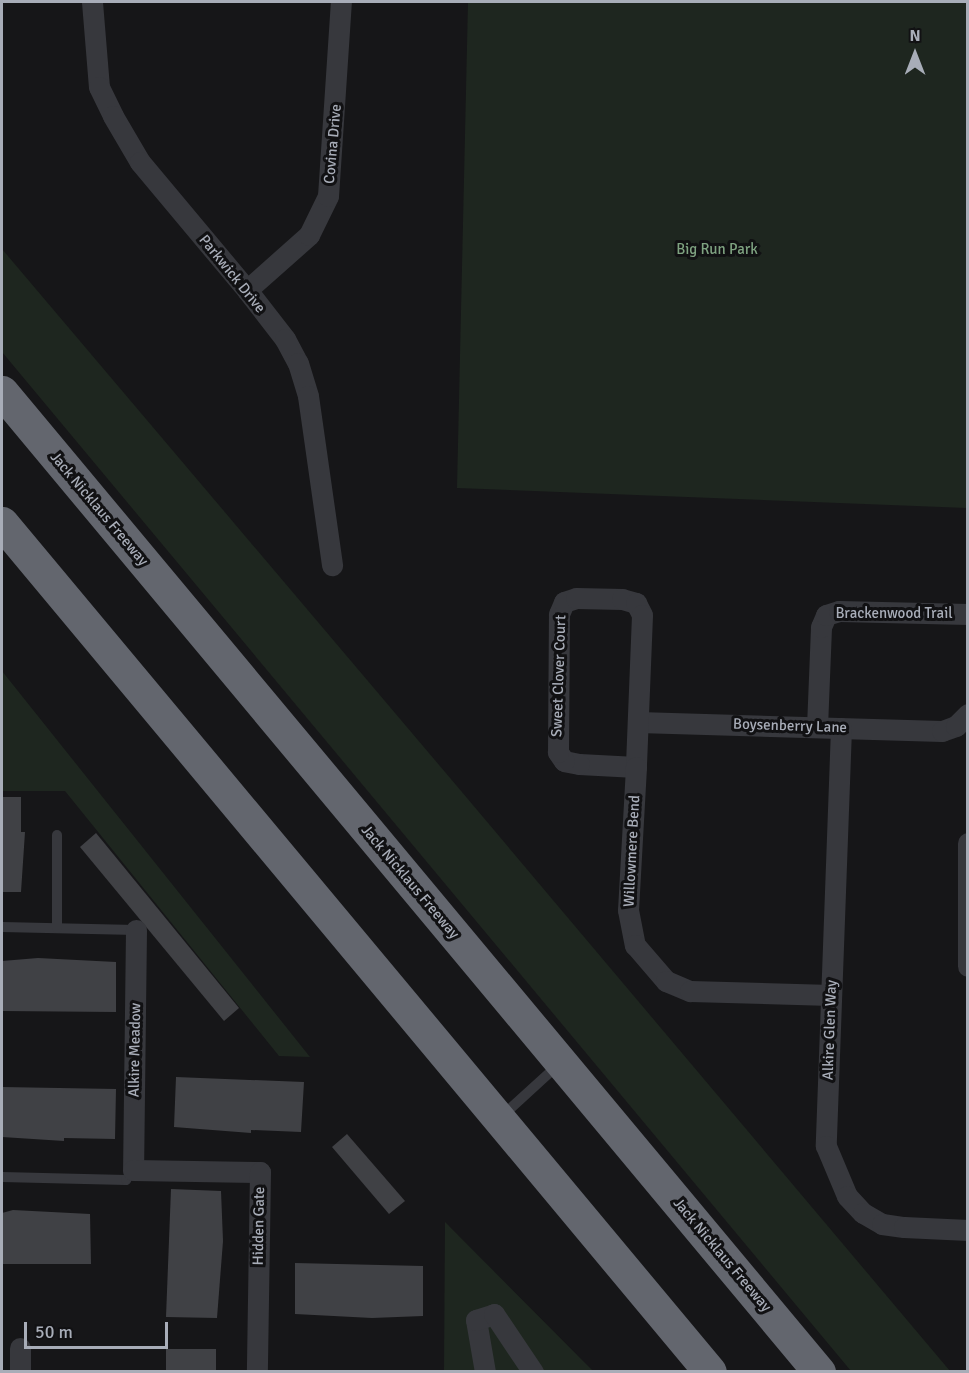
<!DOCTYPE html>
<html>
<head>
<meta charset="utf-8">
<style>
  body { margin:0 }
  #map { position:relative; width:969px; height:1373px; overflow:hidden; background:#161618; font-family:Signika,sans-serif }
  div>[style] { position:absolute }
  .green>* { inset:0; background:#1e261f }
  .building>* { inset:0; background:#404145 }
  .lane>* { height:10px; margin:-5px; padding:0 5px; transform-origin:5px; border-radius:5px; background:#37383d }
  .street>* { height:21px; margin:-10.5px; padding:0 10.5px; transform-origin:10.5px; border-radius:10.5px; background:#37383d }
  .highway>* { height:33px; margin:-16.5px; padding:0 16.5px; transform-origin:16.5px; border-radius:16.5px; background:#63666e }
  span { translate:-50% -50%; white-space:nowrap; text-align:center; line-height:1.15; -webkit-text-stroke:6px #111113; paint-order:stroke }
  .street-label { font-size:15px; color:#a8adb8 }
  .park-label { font-size:15px; color:#7fa381 }
  .frame { position:absolute; inset:0; border:3px solid #a8adb8; pointer-events:none }
  .north { position:absolute; left:885px; top:24px; width:60px; height:60px; -webkit-text-stroke:4px #111113; paint-order:stroke; rotate:0deg; font-size:16px; font-weight:700; line-height:24px; text-align:center; color:#a8adb8 }
  .north::after { content:''; display:block; margin:auto; width:21px; height:27px; background:#a8adb8; clip-path:polygon(50% 0,100% 100%,50% 72%,0 100%) }
  .scale { position:absolute; left:24px; top:1322px; width:144px; height:27px; box-sizing:border-box; border:3px solid #a8adb8; border-top:0; padding-left:8px; font-size:18px; line-height:21px; white-space:nowrap; color:#a8adb8; -webkit-text-stroke:4px #111113; paint-order:stroke }
</style>
</head>
<body>
<div id="map">
  <div class="green">
    <i style="clip-path:polygon(468px 2px,967px 2px,967px 508px,457px 488px)"></i>
    <i style="clip-path:polygon(2px 249px,456px 785px,950px 1371px,851px 1371px,2px 352px)"></i>
    <i style="clip-path:polygon(2px 671px,310px 1057px,279px 1056px,65px 791px,2px 791px)"></i>
    <i style="clip-path:polygon(445px 1222px,593px 1371px,444px 1372px)"></i>
  </div>
  <div class="building">
    <i style="clip-path:polygon(2px 797px,21px 797px,21px 832px,25px 832px,21px 892px,2px 892px)"></i>
    <i style="clip-path:polygon(96px 833px,239px 1008px,224px 1021px,80px 847px)"></i>
    <i style="clip-path:polygon(38px 958px,116px 962px,116px 1012px,2px 1011px,2px 961px)"></i>
    <i style="clip-path:polygon(176px 1077px,304px 1082px,301px 1132px,251px 1130px,251px 1133px,174px 1127px)"></i>
    <i style="clip-path:polygon(2px 1087px,116px 1089px,115px 1139px,64px 1138px,64px 1141px,2px 1137px)"></i>
    <i style="clip-path:polygon(347px 1134px,405px 1201px,389px 1214px,332px 1147px)"></i>
    <i style="clip-path:polygon(171px 1189px,221px 1191px,223px 1241px,217px 1318px,166px 1317px)"></i>
    <i style="clip-path:polygon(13px 1210px,90px 1214px,91px 1264px,2px 1264px,2px 1213px)"></i>
    <i style="clip-path:polygon(295px 1263px,423px 1266px,423px 1316px,372px 1318px,295px 1314px)"></i>
    <i style="clip-path:polygon(166px 1349px,216px 1349px,216px 1371px,166px 1371px)"></i>
  </div>
  <div class="lane">
    <i style="left:2px;top:927px;width:134px;rotate:1.3deg"></i>
    <i style="left:57px;top:928px;width:93px;rotate:-90deg"></i>
    <i style="left:501px;top:1117px;width:77px;rotate:-42.4deg"></i>
    <i style="left:2px;top:1177px;width:124px;rotate:1.4deg"></i>
    <i style="left:126px;top:1180px;width:12px;rotate:-55deg"></i>
  </div>
  <div class="street">
    <i style="left:92px;top:2px;width:85px;rotate:85.3deg"></i>
    <i style="left:99px;top:87px;width:32px;rotate:64deg"></i>
    <i style="left:113px;top:116px;width:53px;rotate:59.6deg"></i>
    <i style="left:140px;top:162px;width:167px;rotate:50.1deg"></i>
    <i style="left:247px;top:290px;width:62px;rotate:52.2deg"></i>
    <i style="left:285px;top:339px;width:27px;rotate:62deg"></i>
    <i style="left:298px;top:363px;width:34px;rotate:73deg"></i>
    <i style="left:308px;top:396px;width:171px;rotate:81.9deg"></i>
    <i style="left:247px;top:290px;width:83px;rotate:-41.6deg"></i>
    <i style="left:309px;top:235px;width:43px;rotate:-64deg"></i>
    <i style="left:328px;top:196px;width:194px;rotate:-86.2deg"></i>
    <i style="left:638px;top:722px;width:304px;rotate:1.7deg"></i>
    <i style="left:942px;top:731px;width:15px;rotate:-20deg"></i>
    <i style="left:956px;top:726px;width:17px;rotate:-45deg"></i>
    <i style="left:817px;top:727px;width:100px;rotate:-87.7deg"></i>
    <i style="left:821px;top:627px;width:13px;rotate:-67deg"></i>
    <i style="left:826px;top:615px;width:14px;rotate:-17deg"></i>
    <i style="left:839px;top:611px;width:129px;rotate:1.3deg"></i>
    <i style="left:841px;top:728px;width:418px;rotate:92.1deg"></i>
    <i style="left:826px;top:1146px;width:54px;rotate:67.2deg"></i>
    <i style="left:847px;top:1196px;width:23px;rotate:47deg"></i>
    <i style="left:863px;top:1213px;width:22px;rotate:30deg"></i>
    <i style="left:882px;top:1224px;width:22px;rotate:8deg"></i>
    <i style="left:904px;top:1227px;width:64px;rotate:2.7deg"></i>
    <i style="left:636px;top:767px;width:57px;rotate:-177deg"></i>
    <i style="left:579px;top:764px;width:15px;rotate:-169deg"></i>
    <i style="left:564px;top:761px;width:11px;rotate:-124deg"></i>
    <i style="left:558px;top:752px;width:138px;rotate:-89.6deg"></i>
    <i style="left:559px;top:614px;width:13px;rotate:-67deg"></i>
    <i style="left:564px;top:602px;width:13px;rotate:-18deg"></i>
    <i style="left:576px;top:598px;width:46px;rotate:1.2deg"></i>
    <i style="left:622px;top:599px;width:15px;rotate:16deg"></i>
    <i style="left:636px;top:603px;width:13px;rotate:63deg"></i>
    <i style="left:642px;top:615px;width:152px;rotate:92.3deg"></i>
    <i style="left:636px;top:767px;width:143px;rotate:93.2deg"></i>
    <i style="left:628px;top:910px;width:36px;rotate:79deg"></i>
    <i style="left:635px;top:945px;width:48px;rotate:49.3deg"></i>
    <i style="left:666px;top:981px;width:26px;rotate:23deg"></i>
    <i style="left:690px;top:991px;width:141px;rotate:1.6deg"></i>
    <i style="left:968px;top:843px;width:123px;rotate:90deg"></i>
    <i style="left:136px;top:930px;width:240px;rotate:90.7deg"></i>
    <i style="left:133px;top:1170px;width:127px;rotate:0.9deg"></i>
    <i style="left:260px;top:1172px;width:200px;rotate:90.9deg"></i>
    <i style="left:20px;top:1372px;width:24px;rotate:-90deg"></i>
    <i style="left:485px;top:1372px;width:53px;rotate:-99.8deg"></i>
    <i style="left:476px;top:1320px;width:19px;rotate:-18deg"></i>
    <i style="left:494px;top:1314px;width:70px;rotate:56.1deg"></i>
  </div>
  <div class="highway">
    <i style="left:2px;top:392px;width:1276px;rotate:50.18deg"></i>
    <i style="left:2px;top:523px;width:1105px;rotate:50.17deg"></i>
  </div>
  <div class="street-label">
    <span style="left:333px;top:144px;rotate:-85deg">Covina Drive</span>
    <span style="left:232px;top:274px;rotate:51deg">Parkwick Drive</span>
    <span style="left:99px;top:509px;rotate:50deg">Jack Nicklaus Freeway</span>
    <span style="left:894px;top:614px">Brackenwood Trail</span>
    <span style="left:559px;top:676px;rotate:-88deg">Sweet Clover Court</span>
    <span style="left:790px;top:726px;rotate:2deg">Boysenberry Lane</span>
    <span style="left:632px;top:851px;rotate:-87deg">Willowmere Bend</span>
    <span style="left:410px;top:882px;rotate:50deg">Jack Nicklaus Freeway</span>
    <span style="left:830px;top:1030px;rotate:-88deg">Alkire Glen Way</span>
    <span style="left:135px;top:1050px;rotate:-89deg">Alkire Meadow</span>
    <span style="left:259px;top:1226px;rotate:-89deg">Hidden Gate</span>
    <span style="left:722px;top:1255px;rotate:50deg">Jack Nicklaus Freeway</span>
  </div>
  <div class="park-label">
    <span style="left:717px;top:250px">Big Run Park</span>
  </div>
  <div class="frame"></div>
  <div class="north">N</div>
  <div class="scale">50 m</div>
</div>
</body>
</html>
